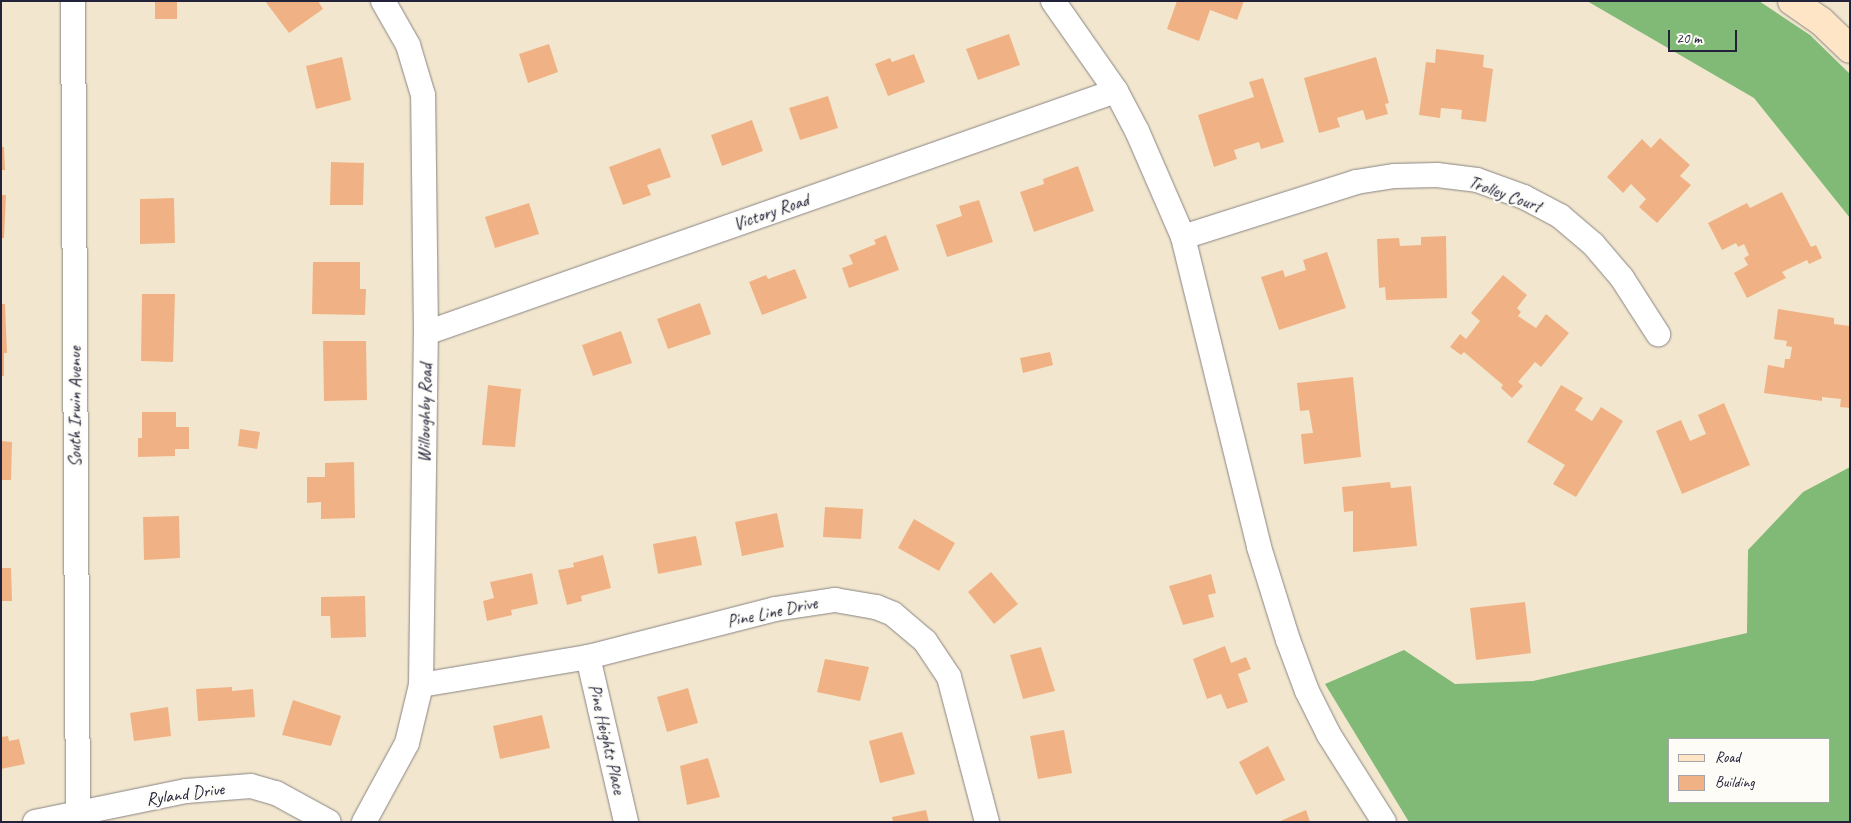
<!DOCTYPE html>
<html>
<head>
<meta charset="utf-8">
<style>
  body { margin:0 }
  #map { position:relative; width:1851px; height:823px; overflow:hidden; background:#f2e7ce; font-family:Caveat,sans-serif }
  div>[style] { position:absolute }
  .forest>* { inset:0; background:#81b977 }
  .building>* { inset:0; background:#f0b285 }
  .roads { filter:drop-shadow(0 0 1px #8a8484) drop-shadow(0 0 1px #8a8484) }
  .street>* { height:24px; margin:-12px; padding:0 12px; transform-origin:12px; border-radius:12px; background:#fff }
  .secondary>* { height:28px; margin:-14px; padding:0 14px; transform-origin:14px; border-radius:14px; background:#fee5c5 }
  span { translate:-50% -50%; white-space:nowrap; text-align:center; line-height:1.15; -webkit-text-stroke:4.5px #fdfcf7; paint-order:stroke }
  .street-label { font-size:18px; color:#22223b }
  .frame { position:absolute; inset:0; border:2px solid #22223b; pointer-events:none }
  .legend { position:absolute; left:1668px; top:738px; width:162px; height:65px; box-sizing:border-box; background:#fdfcf7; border:1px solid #a5a5ac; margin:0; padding:6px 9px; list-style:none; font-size:15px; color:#22223b }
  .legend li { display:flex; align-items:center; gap:10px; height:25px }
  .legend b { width:25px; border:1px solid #a5a5ac }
  .scale { position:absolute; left:1668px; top:30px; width:69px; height:22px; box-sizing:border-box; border:2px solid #22223b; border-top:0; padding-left:6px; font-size:15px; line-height:18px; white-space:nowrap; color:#22223b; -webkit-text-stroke:4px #fdfcf7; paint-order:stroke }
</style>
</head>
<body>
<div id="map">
  <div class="forest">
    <i style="clip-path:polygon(1587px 1px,1759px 1px,1810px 35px,1850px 74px,1850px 218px,1754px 98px)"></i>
    <i style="clip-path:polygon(evenodd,1850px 467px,1850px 822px,1409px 822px,1325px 684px,1404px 650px,1455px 684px,1533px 681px,1747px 633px,1748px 550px,1803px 492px,1850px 467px,1670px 739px,1830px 739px,1830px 802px,1670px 802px,1670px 739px)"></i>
  </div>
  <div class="building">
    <i style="clip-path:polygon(155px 1px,177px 1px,177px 19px,155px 19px)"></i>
    <i style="clip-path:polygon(265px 1px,318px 1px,323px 9px,289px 33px)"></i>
    <i style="clip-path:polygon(1177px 1px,1244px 1px,1237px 20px,1210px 10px,1199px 41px,1167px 29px)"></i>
    <i style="clip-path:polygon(1009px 34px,1020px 65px,978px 80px,966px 49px)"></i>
    <i style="clip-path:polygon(549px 44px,558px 72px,528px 83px,519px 54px)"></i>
    <i style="clip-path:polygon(1436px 49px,1484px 55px,1483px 67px,1493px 69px,1486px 122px,1461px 119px,1462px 110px,1441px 108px,1440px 118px,1419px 115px,1426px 62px,1435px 63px)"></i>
    <i style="clip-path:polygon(914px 54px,925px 82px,888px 96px,875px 64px,890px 58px,892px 62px)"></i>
    <i style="clip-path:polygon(342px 57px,351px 100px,316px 109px,306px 66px)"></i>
    <i style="clip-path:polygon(1376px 57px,1389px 103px,1385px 104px,1388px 114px,1366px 120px,1363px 110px,1337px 118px,1340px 127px,1319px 133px,1304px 78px)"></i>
    <i style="clip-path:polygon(1263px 78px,1284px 142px,1261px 149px,1259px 142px,1234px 150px,1237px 159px,1214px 167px,1198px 115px,1254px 97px,1249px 82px)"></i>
    <i style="clip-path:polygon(828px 96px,838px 128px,800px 140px,789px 108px)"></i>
    <i style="clip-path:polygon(752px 120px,763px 151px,722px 166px,711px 135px)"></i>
    <i style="clip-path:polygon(1660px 138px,1690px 165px,1680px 176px,1691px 185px,1657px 223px,1639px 207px,1646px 199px,1631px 184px,1623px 193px,1607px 177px,1642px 139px,1651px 148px)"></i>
    <i style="clip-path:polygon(1px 147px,4px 147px,5px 170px,1px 170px)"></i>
    <i style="clip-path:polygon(660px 148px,671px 177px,647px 185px,651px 195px,623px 205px,609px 167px)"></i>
    <i style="clip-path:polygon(331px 162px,364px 163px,363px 205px,330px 205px)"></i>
    <i style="clip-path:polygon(1078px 166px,1094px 211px,1034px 232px,1020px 192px,1044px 184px,1043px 179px)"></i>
    <i style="clip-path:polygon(1782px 192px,1811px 247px,1816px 245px,1822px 258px,1809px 264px,1807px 260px,1782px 272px,1786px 278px,1747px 298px,1734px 273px,1748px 265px,1744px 258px,1749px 255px,1744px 244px,1738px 247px,1736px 243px,1722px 250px,1708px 223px,1747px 203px,1750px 208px)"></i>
    <i style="clip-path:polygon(1px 195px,6px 195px,4px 238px,1px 238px)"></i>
    <i style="clip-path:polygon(174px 198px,175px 243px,140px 244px,140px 199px)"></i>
    <i style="clip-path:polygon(979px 200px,993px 242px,947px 257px,936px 225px,962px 216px,959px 206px)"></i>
    <i style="clip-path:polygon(529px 203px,539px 234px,495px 248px,485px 217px)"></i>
    <i style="clip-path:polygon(886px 235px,899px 270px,849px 288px,842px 268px,853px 264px,849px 255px,876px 244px,874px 240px)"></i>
    <i style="clip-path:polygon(1446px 236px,1447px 298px,1386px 300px,1385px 287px,1379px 288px,1377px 239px,1399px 238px,1400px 246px,1421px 245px,1421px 237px)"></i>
    <i style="clip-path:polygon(1327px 252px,1346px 308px,1279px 330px,1261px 277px,1283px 270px,1285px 277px,1306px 270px,1303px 260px)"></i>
    <i style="clip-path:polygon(313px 262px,360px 262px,360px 289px,366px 289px,365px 315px,312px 314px)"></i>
    <i style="clip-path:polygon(795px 269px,807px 298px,762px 315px,749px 282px,766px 275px,768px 279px)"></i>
    <i style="clip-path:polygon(1503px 275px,1527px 295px,1517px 308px,1521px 312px,1518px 316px,1536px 328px,1546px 314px,1569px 333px,1541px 367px,1535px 362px,1518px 382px,1523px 386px,1512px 398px,1501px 388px,1503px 385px,1464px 352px,1461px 355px,1450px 347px,1460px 334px,1466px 339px,1480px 321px,1471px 313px)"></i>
    <i style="clip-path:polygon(142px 294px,175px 294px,173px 362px,141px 361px)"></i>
    <i style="clip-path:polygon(700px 303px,711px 334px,668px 349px,657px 319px)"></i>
    <i style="clip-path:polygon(1px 304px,5px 304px,7px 353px,4px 353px,4px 376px,1px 376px)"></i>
    <i style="clip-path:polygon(1778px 309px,1834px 318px,1834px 324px,1850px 326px,1850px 408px,1840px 407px,1841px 399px,1822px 397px,1822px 401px,1764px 393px,1768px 365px,1784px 368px,1785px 359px,1790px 359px,1792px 347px,1786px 346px,1787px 341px,1774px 339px)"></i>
    <i style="clip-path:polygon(621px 331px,632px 363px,593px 376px,582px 345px)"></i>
    <i style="clip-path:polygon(323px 341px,366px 341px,367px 400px,324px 401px)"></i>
    <i style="clip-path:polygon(1050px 352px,1053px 365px,1023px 373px,1020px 358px)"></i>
    <i style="clip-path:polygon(1353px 377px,1361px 457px,1304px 464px,1301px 434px,1313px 433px,1309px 410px,1300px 411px,1297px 383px)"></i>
    <i style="clip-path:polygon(488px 385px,521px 389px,515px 447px,482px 445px)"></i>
    <i style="clip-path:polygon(1561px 385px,1583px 398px,1575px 410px,1592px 421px,1601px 407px,1623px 421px,1576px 497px,1553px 484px,1565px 465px,1527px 442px)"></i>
    <i style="clip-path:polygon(1724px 403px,1750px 465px,1682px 494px,1656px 431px,1681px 420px,1690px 441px,1706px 434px,1698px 415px)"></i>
    <i style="clip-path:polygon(142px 412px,176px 412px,176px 427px,189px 427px,189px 449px,175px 449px,175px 456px,138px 457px,138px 438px,142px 438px)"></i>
    <i style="clip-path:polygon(240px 429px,260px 432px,257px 449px,238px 446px)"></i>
    <i style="clip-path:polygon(1px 441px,12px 442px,11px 480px,1px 480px)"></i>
    <i style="clip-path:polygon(354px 462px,355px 518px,321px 519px,321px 502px,307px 503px,307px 477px,325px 477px,325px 463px)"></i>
    <i style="clip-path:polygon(1390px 482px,1391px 488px,1411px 486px,1417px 546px,1353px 552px,1353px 511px,1344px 512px,1342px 487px)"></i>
    <i style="clip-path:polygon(825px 507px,863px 509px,861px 539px,823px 537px)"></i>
    <i style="clip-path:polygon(777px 513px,784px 547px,742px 556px,735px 522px)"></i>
    <i style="clip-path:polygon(179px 516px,180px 558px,144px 560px,143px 517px)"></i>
    <i style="clip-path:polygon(914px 519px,955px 543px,939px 571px,898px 548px)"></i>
    <i style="clip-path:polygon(696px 536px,702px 565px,658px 574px,653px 544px)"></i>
    <i style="clip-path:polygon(603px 555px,611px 588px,581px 596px,582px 601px,567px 605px,558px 570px,574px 567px,573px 563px)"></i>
    <i style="clip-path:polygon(1px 568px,11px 568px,12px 601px,1px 601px)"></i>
    <i style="clip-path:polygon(991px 572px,1018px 604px,994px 624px,968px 592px)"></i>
    <i style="clip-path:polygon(532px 573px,538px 604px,511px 610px,512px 615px,487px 621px,483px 601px,494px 598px,490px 582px)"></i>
    <i style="clip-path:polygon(1211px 574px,1216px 593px,1208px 595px,1214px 617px,1183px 625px,1169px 586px)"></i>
    <i style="clip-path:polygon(365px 596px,366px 637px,331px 638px,330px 616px,321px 616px,321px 597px)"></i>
    <i style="clip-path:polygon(1525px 602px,1531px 653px,1476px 660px,1470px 608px)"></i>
    <i style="clip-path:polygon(1225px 646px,1231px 663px,1246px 657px,1251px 669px,1238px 674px,1248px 702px,1227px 709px,1221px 694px,1207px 699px,1193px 659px)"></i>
    <i style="clip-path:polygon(1041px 647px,1055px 691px,1023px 699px,1010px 655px)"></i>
    <i style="clip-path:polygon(825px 659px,869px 667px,860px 701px,817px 692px)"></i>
    <i style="clip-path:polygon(232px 687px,232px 691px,253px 689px,255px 717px,198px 721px,196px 689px)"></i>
    <i style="clip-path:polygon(688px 688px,698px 723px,667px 732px,657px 697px)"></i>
    <i style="clip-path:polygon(293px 700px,341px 716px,331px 746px,282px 735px)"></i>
    <i style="clip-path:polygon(168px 707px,171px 736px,134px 741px,130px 713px)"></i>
    <i style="clip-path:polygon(542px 715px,550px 748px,500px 759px,493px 726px)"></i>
    <i style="clip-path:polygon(1064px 730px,1072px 773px,1038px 779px,1030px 736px)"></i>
    <i style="clip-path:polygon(902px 732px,915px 774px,880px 783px,869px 741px)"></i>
    <i style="clip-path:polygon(8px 736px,9px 741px,19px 739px,25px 764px,1px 769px,1px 737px)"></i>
    <i style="clip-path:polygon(1268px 746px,1285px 780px,1256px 795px,1239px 762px)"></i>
    <i style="clip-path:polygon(708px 758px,720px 797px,687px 805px,680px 766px)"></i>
    <i style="clip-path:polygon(926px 810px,929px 822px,893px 822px,892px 817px)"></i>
    <i style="clip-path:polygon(1306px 810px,1310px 822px,1278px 822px)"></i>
  </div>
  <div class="roads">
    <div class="street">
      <i style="left:73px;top:1px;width:812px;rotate:89.65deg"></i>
      <i style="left:1053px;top:1px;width:110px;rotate:55deg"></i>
      <i style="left:1116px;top:91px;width:45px;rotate:62.3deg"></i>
      <i style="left:1137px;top:131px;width:116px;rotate:66.5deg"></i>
      <i style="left:1183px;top:237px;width:319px;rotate:76.2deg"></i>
      <i style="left:1259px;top:547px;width:97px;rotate:72.7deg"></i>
      <i style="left:1288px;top:640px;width:54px;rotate:69.6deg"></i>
      <i style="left:1307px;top:691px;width:49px;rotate:63.4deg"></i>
      <i style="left:1329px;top:735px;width:103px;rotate:57.7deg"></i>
      <i style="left:1183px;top:237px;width:182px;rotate:-17.6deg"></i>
      <i style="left:1356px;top:182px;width:39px;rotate:-9deg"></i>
      <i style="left:1395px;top:176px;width:42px;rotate:-1.4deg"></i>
      <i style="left:1437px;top:175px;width:40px;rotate:7.1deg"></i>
      <i style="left:1477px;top:180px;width:50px;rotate:19.9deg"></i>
      <i style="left:1524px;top:197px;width:41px;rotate:27.8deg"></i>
      <i style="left:1560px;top:216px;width:43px;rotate:40.3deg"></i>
      <i style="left:1593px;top:244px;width:45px;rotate:49.5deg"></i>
      <i style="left:1622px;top:278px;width:67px;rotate:57.3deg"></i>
      <i style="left:426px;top:333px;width:731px;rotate:-19.33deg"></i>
      <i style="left:588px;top:657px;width:169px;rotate:77deg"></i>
      <i style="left:421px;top:685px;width:169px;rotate:-9.5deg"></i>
      <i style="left:588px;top:657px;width:193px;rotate:-14.4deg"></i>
      <i style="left:775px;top:609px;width:61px;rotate:-8.5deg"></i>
      <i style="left:835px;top:600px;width:42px;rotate:9.7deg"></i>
      <i style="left:876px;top:607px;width:18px;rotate:22deg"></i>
      <i style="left:893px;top:614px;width:42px;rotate:40.2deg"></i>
      <i style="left:925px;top:641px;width:43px;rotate:56.3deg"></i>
      <i style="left:949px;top:677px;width:150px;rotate:75.3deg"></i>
      <i style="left:35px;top:822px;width:154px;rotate:-11.6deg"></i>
      <i style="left:186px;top:791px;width:65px;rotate:-4.4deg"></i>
      <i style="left:251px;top:786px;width:26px;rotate:16deg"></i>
      <i style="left:276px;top:793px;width:60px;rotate:28.7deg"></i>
      <i style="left:364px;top:822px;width:90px;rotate:-61.4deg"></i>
      <i style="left:407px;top:743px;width:60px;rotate:-76.4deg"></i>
      <i style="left:421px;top:685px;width:352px;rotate:-89.2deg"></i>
      <i style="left:426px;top:333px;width:238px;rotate:-90.7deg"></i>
      <i style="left:423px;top:95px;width:52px;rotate:-106.7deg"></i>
      <i style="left:408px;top:45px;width:51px;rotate:-119.6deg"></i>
    </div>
    <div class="secondary">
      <i style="left:1792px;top:1px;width:35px;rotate:35deg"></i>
      <i style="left:1821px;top:21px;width:40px;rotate:44deg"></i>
    </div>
  </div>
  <div class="street-label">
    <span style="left:1505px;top:194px;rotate:20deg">Trolley Court</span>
    <span style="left:771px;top:212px;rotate:-19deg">Victory Road</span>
    <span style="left:75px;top:407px;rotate:-90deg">South Irwin Avenue</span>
    <span style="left:425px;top:413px;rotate:-89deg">Willoughby Road</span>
    <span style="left:772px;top:612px;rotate:-12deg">Pine Line Drive</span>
    <span style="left:607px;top:739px;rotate:77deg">Pine Heights Place</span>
    <span style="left:185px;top:794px;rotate:-8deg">Ryland Drive</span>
  </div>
  <div class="frame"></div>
  <ul class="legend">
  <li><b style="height:6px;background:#fee5c5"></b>Road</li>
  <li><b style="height:14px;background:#f0b285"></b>Building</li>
  </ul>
  <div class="scale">20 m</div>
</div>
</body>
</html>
